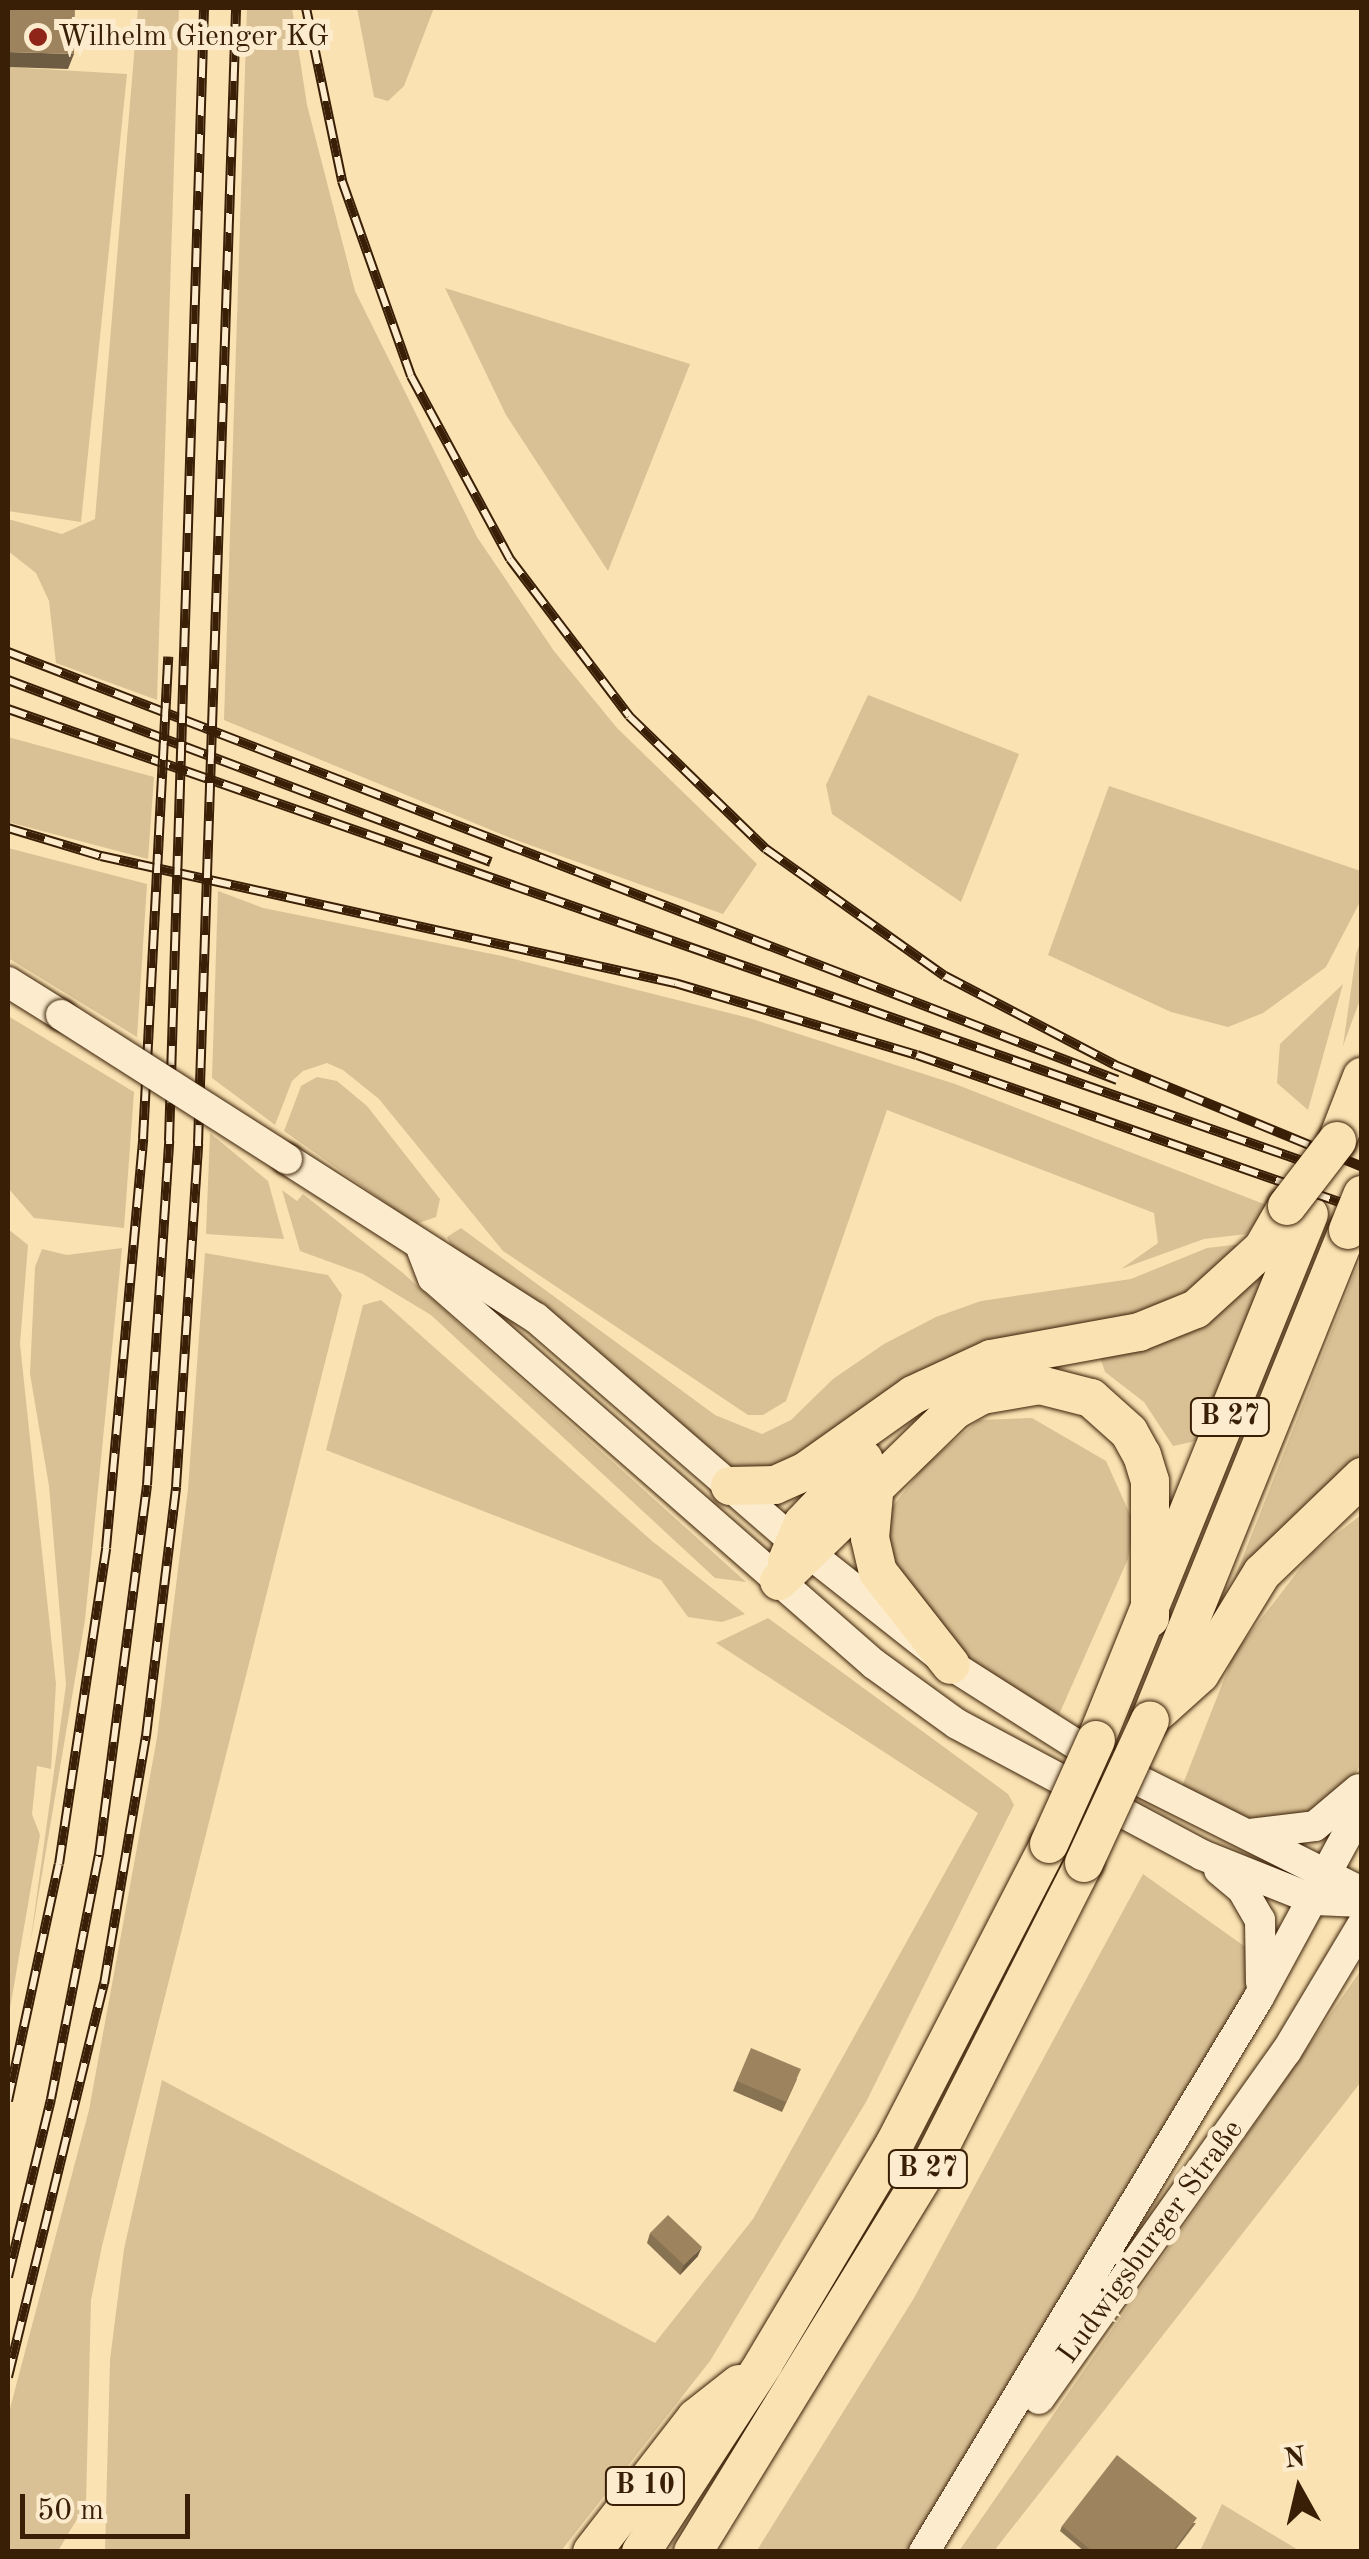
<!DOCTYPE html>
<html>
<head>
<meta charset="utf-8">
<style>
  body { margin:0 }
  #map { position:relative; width:1369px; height:2559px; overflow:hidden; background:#fae2b2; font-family:"Old Standard TT",serif }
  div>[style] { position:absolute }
  .green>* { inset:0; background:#d9c195 }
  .roads { filter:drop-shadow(0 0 2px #391f06) drop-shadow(0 0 2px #391f06) }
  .secondary>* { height:30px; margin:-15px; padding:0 15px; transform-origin:15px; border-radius:15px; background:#fceccd }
  .highway>* { height:38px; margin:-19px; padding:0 19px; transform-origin:19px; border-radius:19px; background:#fae2b2 }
  .rail>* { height:10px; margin-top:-5px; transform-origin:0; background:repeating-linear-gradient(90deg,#fceccd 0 19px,#391f06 0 38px); box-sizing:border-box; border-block:2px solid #391f06 }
  .bridges { filter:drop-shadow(0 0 2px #391f06) drop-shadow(0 0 2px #391f06) }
  .secondary-bridge>* { height:30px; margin:-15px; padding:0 15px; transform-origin:15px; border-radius:15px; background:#fceccd }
  .highway-bridge>* { height:38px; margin:-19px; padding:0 19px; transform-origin:19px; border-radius:19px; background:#fae2b2 }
  .wall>* { inset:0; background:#877252 }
  .shaded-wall>* { inset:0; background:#6e5c42 }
  .building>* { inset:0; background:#9d845f }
  .dots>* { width:28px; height:28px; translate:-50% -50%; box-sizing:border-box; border:5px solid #fceccd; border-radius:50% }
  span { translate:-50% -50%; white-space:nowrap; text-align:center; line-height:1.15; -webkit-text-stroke:10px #fceccd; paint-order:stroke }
  .shield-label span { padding:2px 8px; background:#fceccd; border:2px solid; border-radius:8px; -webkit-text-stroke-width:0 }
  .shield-label { font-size:28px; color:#391f06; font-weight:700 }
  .poi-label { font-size:30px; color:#391f06 }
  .left { translate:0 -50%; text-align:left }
  .street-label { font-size:30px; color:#391f06 }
  .frame { position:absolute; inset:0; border:10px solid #391f06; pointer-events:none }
  .north { position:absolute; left:1249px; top:2439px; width:100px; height:100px; -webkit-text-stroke:8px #fceccd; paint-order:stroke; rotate:352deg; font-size:28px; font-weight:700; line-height:40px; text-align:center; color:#391f06 }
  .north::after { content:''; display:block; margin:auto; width:35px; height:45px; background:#391f06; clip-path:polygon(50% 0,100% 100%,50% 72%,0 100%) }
  .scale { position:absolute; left:20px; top:2494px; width:170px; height:45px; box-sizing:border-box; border:5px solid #391f06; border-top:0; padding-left:12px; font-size:30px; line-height:35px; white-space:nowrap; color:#391f06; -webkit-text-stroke:8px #fceccd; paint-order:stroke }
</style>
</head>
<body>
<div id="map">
  <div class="green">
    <i style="clip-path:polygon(138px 8px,179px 8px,157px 700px,56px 663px,49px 601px,36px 573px,8px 551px,8px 519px,62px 534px,95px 519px)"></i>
    <i style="clip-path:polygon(247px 8px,292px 8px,307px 105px,355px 291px,477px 537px,554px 651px,617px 728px,757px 864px,723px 914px,513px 839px,224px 720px)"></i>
    <i style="clip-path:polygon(357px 8px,434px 8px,404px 86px,388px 101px,374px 97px)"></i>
    <i style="clip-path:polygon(8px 67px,127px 74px,81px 522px,8px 511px)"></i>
    <i style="clip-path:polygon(445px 288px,690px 364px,608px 571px,506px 415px)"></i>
    <i style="clip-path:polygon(868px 695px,1019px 754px,961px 902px,832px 814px,826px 785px)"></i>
    <i style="clip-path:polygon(8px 737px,154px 777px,148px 859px,8px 822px)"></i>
    <i style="clip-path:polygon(1109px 786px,1361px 871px,1361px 900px,1326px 967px,1263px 1013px,1228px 1027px,1171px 1012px,1048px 955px)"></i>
    <i style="clip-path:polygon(8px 848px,147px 884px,137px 1037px,8px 958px)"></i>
    <i style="clip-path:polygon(218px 891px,263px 908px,502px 956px,749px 1018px,955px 1084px,1269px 1206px,1247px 1234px,1204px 1239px,1121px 1269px,1158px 1243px,1154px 1213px,887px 1110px,786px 1401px,763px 1415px,748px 1415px,503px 1251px,379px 1099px,343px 1070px,327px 1063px,303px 1071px,292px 1081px,275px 1125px,212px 1078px)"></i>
    <i style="clip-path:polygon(1361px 940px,1361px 997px,1343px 1046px,1356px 954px)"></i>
    <i style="clip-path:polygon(1343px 984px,1308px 1110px,1277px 1083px,1280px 1044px)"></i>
    <i style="clip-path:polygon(8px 1016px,134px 1092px,124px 1228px,34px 1218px,8px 1188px)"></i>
    <i style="clip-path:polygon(317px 1077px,337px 1081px,367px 1106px,440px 1199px,436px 1217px,416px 1224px,284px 1131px,301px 1086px)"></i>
    <i style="clip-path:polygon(210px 1133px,268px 1181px,284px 1239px,206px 1234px)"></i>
    <i style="clip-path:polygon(282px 1190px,297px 1201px,303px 1194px,403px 1273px,746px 1582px,715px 1578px,431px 1315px,363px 1274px,300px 1251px)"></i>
    <i style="clip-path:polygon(461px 1228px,715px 1415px,762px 1434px,791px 1420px,833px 1379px,884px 1344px,936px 1317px,981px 1301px,1131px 1279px,1207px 1248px,1249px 1243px,1185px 1295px,779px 1471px,733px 1468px,454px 1252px,447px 1237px)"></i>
    <i style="clip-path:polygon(8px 1229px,28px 1245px,20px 1344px,56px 1684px,51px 1769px,37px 1766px,32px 1814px,40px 1835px,8px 2020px)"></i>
    <i style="clip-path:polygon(122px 1248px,85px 1620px,30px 1945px,66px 1685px,49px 1486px,30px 1374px,35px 1267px,42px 1249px,67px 1255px)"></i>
    <i style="clip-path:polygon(205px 1253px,328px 1275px,342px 1295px,102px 2246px,91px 2300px,86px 2504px,58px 2551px,8px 2551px,8px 2416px,89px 2110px,157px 1738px,188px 1489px)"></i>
    <i style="clip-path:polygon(1361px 1257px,1361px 1464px,1308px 1501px,1235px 1577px)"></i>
    <i style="clip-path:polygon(1268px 1272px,1205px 1439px,1173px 1446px,1144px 1402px,1105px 1372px,1099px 1354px,1222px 1306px)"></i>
    <i style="clip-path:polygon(381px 1300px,652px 1541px,745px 1614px,722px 1622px,688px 1617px,661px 1580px,326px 1450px,363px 1305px)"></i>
    <i style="clip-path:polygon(1032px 1418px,1106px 1461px,1134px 1523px,1128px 1559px,1057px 1719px,965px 1663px,894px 1586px,887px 1514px,924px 1466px,979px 1420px)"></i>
    <i style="clip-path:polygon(1361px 1515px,1361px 1765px,1328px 1811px,1258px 1827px,1181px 1789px,1234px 1654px,1312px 1553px)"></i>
    <i style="clip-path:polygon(768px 1618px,1008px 1794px,1014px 1805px,866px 2102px,710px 2361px,561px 2551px,105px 2551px,110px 2360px,124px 2249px,162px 2080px,655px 2343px,753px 2219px,978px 1813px,716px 1643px)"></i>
    <i style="clip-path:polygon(1143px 1874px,1251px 1951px,1245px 1997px,910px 2551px,756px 2552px,914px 2298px)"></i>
    <i style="clip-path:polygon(1361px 1970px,1361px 2082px,994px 2551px,959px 2551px)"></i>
    <i style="clip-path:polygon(1222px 2504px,1300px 2551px,1200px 2551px)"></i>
  </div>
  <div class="roads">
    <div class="secondary">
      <i style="left:8px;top:982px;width:62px;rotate:31.9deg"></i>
      <i style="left:287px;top:1159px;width:295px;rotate:32.6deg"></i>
      <i style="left:536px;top:1318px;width:342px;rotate:40.9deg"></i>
      <i style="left:795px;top:1542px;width:199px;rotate:38.3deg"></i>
      <i style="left:951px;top:1665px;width:191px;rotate:32.4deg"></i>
      <i style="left:1112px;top:1767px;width:280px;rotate:26.6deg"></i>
      <i style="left:422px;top:1250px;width:30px;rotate:69deg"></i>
      <i style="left:433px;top:1278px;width:586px;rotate:41.2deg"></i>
      <i style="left:874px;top:1664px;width:102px;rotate:35.9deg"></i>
      <i style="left:957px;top:1724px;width:278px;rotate:28.1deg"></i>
      <i style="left:1202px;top:1855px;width:122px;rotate:21.7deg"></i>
      <i style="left:1315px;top:1900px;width:47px;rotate:2.4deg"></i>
      <i style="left:1250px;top:1834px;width:65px;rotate:-7deg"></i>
      <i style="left:1315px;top:1826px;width:57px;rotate:-40.1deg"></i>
      <i style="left:1219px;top:1870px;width:30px;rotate:40deg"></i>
      <i style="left:1242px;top:1889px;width:36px;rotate:60deg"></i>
      <i style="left:1260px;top:1920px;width:63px;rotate:89.1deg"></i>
      <i style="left:1039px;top:2399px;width:426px;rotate:-54.6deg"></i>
      <i style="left:1286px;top:2052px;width:148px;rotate:-59.1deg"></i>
      <i style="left:924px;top:2552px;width:648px;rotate:-58.88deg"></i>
      <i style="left:1259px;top:1997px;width:216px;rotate:-61.5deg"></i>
    </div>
    <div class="highway">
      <i style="left:1337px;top:1141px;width:69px;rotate:-68.7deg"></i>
      <i style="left:875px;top:1483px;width:55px;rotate:95.2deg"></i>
      <i style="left:870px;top:1538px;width:35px;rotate:77deg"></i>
      <i style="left:878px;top:1572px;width:118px;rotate:51.9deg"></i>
      <i style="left:730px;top:1486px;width:45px;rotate:-1.3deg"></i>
      <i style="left:775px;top:1485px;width:34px;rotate:-24deg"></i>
      <i style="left:806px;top:1471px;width:131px;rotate:-35.4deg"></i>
      <i style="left:913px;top:1395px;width:86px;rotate:-24.8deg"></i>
      <i style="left:991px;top:1359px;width:150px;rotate:-10.3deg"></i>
      <i style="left:1139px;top:1332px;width:61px;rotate:-22deg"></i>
      <i style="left:1196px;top:1309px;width:91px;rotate:-42.3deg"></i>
      <i style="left:1263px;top:1248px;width:48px;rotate:-60.3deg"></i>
      <i style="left:787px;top:1561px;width:41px;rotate:-67.2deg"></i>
      <i style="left:803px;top:1523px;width:88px;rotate:-46.4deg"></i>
      <i style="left:779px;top:1581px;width:245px;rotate:-44.2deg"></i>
      <i style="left:955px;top:1410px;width:31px;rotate:-29deg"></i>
      <i style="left:982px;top:1395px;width:59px;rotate:-9.8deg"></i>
      <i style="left:1040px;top:1385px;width:53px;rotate:14.3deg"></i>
      <i style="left:1091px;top:1398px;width:51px;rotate:41.8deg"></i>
      <i style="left:1129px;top:1432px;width:26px;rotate:61deg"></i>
      <i style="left:1142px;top:1455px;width:27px;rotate:73deg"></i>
      <i style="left:1150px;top:1481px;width:137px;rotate:90deg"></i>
      <i style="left:1159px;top:1711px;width:55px;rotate:-42.1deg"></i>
      <i style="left:1200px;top:1674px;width:119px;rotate:-58.5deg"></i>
      <i style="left:1262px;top:1573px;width:139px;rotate:-43.8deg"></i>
      <i style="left:1150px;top:1720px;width:528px;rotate:-68deg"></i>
      <i style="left:1096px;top:1740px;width:567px;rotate:-67.95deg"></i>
      <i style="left:592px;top:2552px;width:170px;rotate:-52.2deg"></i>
      <i style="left:696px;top:2418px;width:55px;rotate:-38.3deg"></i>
      <i style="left:641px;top:2552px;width:225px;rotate:-56.9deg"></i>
      <i style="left:764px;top:2363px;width:256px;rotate:-59.2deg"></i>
      <i style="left:895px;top:2143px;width:336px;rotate:-62.7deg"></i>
      <i style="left:693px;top:2552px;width:463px;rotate:-58.5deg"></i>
      <i style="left:935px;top:2157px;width:330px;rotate:-63.1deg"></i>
    </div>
  </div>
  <div class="rail">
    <i style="left:306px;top:8px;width:177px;rotate:78.2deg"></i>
    <i style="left:342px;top:181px;width:207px;rotate:70.5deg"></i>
    <i style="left:411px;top:376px;width:208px;rotate:61.6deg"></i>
    <i style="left:510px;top:559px;width:197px;rotate:52.8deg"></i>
    <i style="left:629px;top:716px;width:191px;rotate:44.2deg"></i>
    <i style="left:766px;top:849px;width:219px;rotate:35.4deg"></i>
    <i style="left:945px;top:976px;width:192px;rotate:27.6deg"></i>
    <i style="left:1115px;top:1065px;width:267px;rotate:22.4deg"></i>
    <i style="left:8px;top:652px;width:1189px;rotate:21.1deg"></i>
    <i style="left:8px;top:680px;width:516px;rotate:20.65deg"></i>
    <i style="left:8px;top:709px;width:1395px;rotate:19.25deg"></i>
    <i style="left:8px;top:828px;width:97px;rotate:16.8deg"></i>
    <i style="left:101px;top:856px;width:588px;rotate:12.48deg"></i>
    <i style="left:675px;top:983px;width:252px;rotate:16.6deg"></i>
    <i style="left:917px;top:1055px;width:471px;rotate:19.2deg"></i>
    <i style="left:8px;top:2101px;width:242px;rotate:-77.9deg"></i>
    <i style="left:59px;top:1864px;width:319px;rotate:-81.5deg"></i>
    <i style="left:106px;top:1548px;width:411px;rotate:-84.8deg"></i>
    <i style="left:143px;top:1139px;width:483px;rotate:-87deg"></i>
    <i style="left:8px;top:2277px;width:183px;rotate:-76.4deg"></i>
    <i style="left:51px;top:2099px;width:249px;rotate:-78.9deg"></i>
    <i style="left:99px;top:1855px;width:373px;rotate:-82.6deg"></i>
    <i style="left:147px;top:1485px;width:345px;rotate:-86.3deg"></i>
    <i style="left:169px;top:1141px;width:1134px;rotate:-88.23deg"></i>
    <i style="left:8px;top:2377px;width:405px;rotate:-76.3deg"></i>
    <i style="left:104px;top:1984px;width:252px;rotate:-80.4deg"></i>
    <i style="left:146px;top:1736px;width:251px;rotate:-83.1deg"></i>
    <i style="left:176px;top:1487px;width:344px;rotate:-86.3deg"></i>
    <i style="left:198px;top:1144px;width:1137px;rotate:-88.08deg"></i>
  </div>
  <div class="bridges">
    <div class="secondary-bridge">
      <i style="left:61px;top:1015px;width:268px;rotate:32.5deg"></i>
    </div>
    <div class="highway-bridge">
      <i style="left:1287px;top:1206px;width:82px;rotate:-52.4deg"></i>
      <i style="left:1348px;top:1230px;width:38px;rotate:-68deg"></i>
      <i style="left:1049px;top:1844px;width:114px;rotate:-65.7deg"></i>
      <i style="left:1084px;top:1863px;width:157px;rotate:-65.2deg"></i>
    </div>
  </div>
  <div class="wall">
    <i style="clip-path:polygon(797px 2079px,782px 2112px,733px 2091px,737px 2081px)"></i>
    <i style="clip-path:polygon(650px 2233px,698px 2256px,680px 2275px,647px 2243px)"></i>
    <i style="clip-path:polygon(1196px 2523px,1174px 2552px,1085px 2552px,1060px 2531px,1062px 2526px)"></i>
  </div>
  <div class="shaded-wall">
    <i style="clip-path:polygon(8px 52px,74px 54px,68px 69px,8px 67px)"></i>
    <i style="clip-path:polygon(702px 2247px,698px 2256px,680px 2275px,684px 2265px)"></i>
  </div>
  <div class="building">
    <i style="clip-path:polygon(8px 8px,75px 8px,74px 54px,8px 52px)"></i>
    <i style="clip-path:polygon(751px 2048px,801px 2069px,786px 2102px,737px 2081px)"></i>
    <i style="clip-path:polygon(668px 2215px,702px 2247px,684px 2265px,650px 2233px)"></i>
    <i style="clip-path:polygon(1117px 2455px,1197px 2518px,1172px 2552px,1093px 2552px,1062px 2526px)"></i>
  </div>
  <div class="dots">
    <i style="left:38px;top:37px;background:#8f2418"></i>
  </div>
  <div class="shield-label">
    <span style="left:1230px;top:1417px">B 27</span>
    <span style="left:928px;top:2169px">B 27</span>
    <span style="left:645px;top:2486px">B 10</span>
  </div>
  <div class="poi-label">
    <span class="left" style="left:58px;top:37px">Wilhelm Gienger KG</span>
  </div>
  <div class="street-label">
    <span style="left:1151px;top:2242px;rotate:-54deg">Ludwigsburger Straße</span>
  </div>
  <div class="frame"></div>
  <div class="north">N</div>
  <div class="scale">50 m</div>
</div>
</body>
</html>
